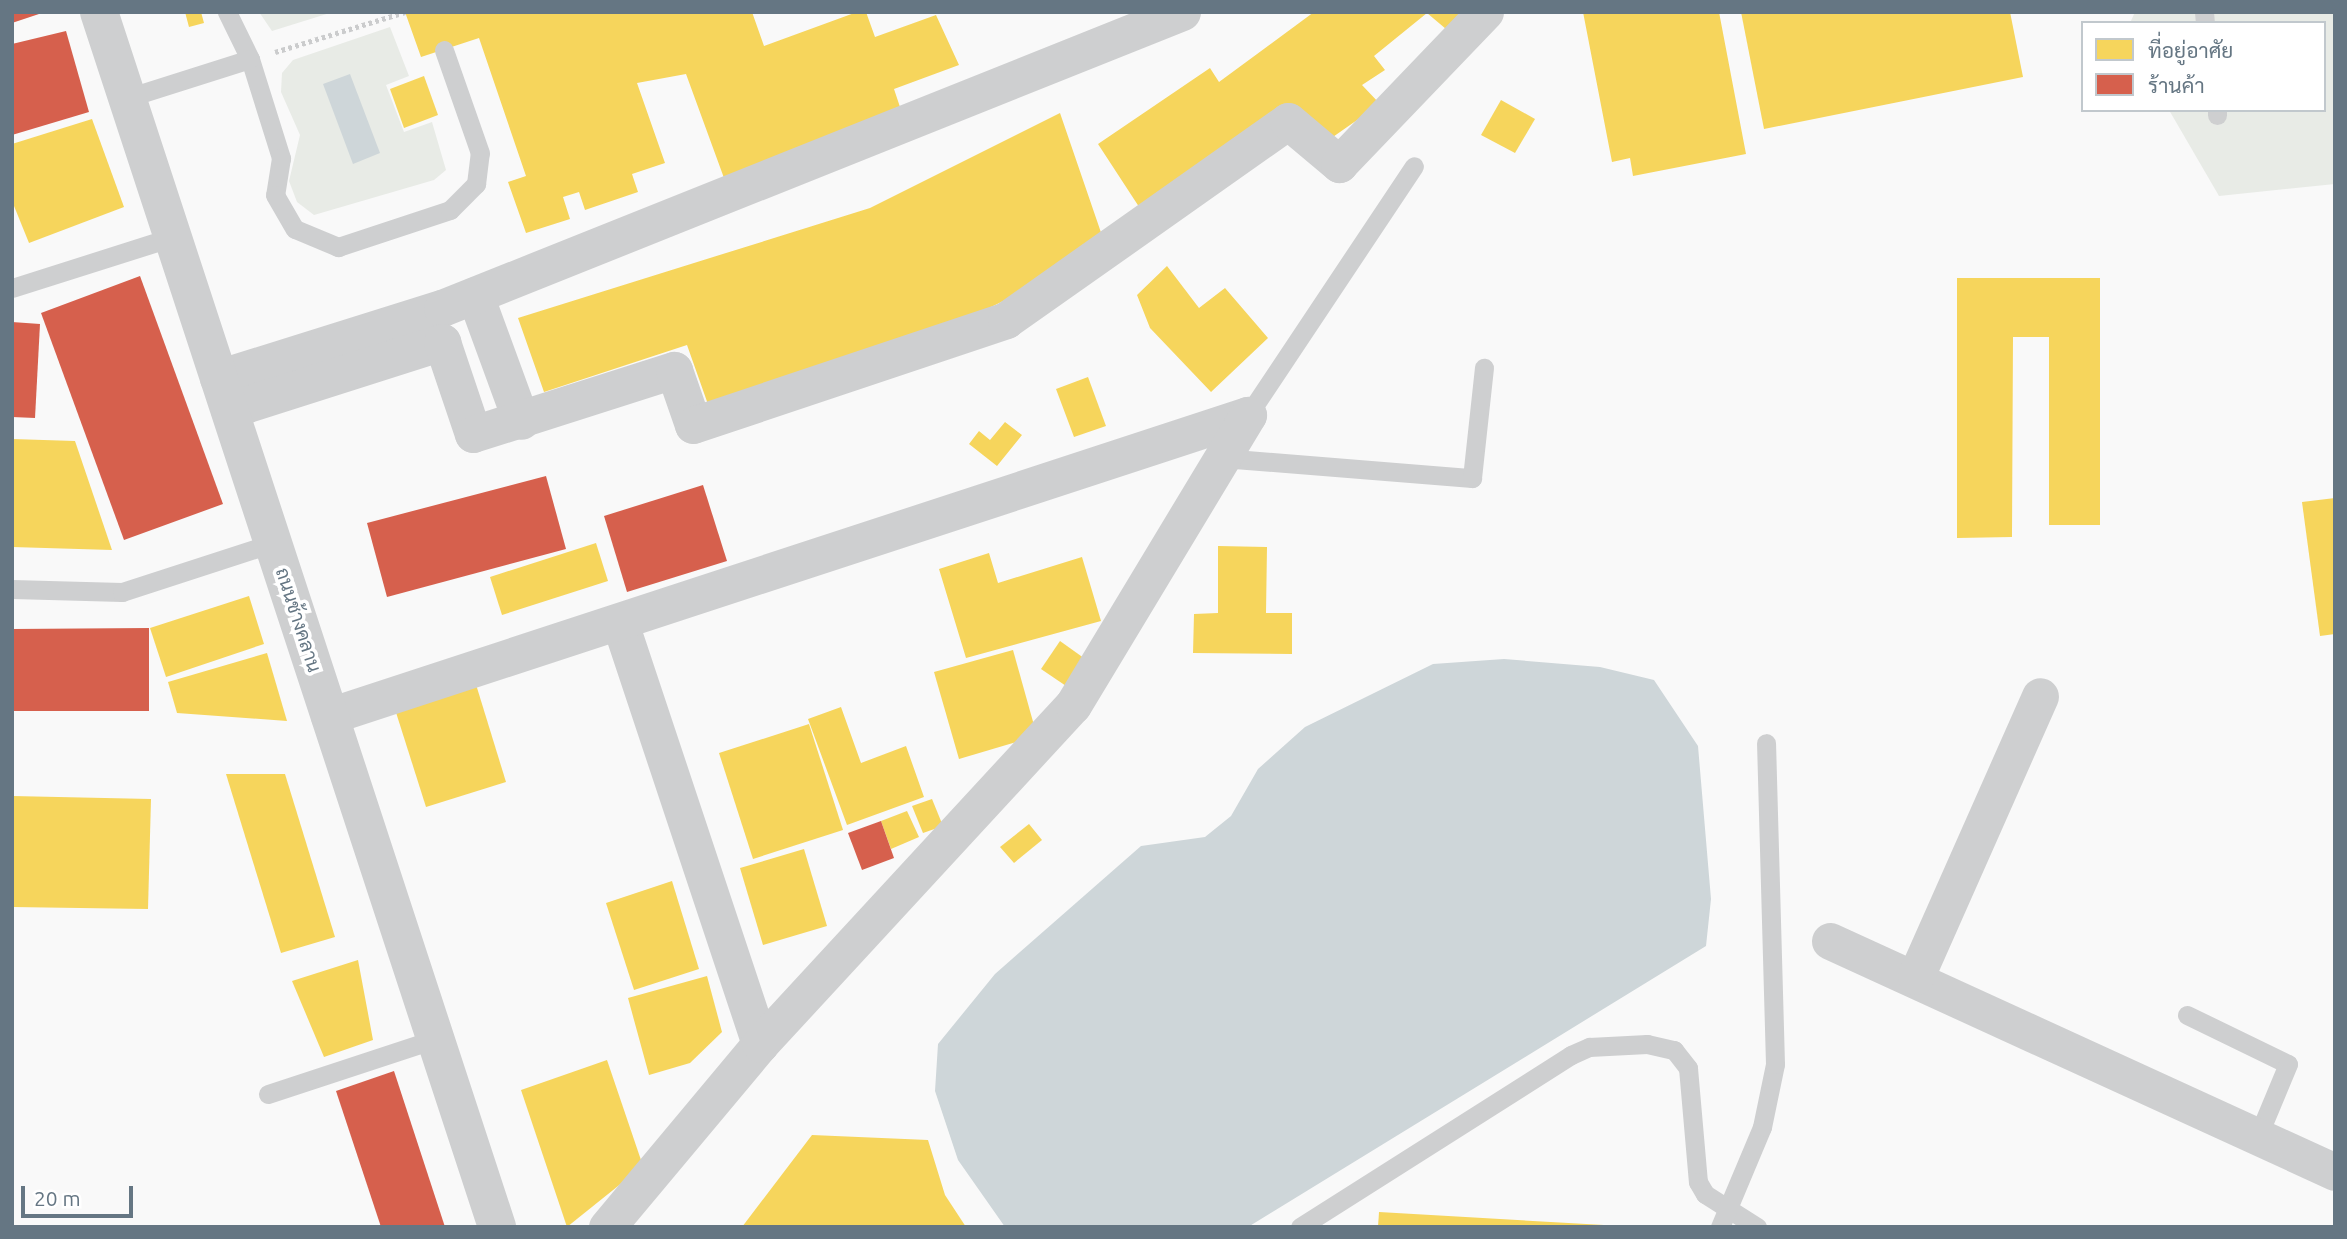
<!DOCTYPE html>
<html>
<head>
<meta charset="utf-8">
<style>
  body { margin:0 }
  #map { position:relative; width:2347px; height:1239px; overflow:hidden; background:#f9f9f9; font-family:Ubuntu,Sarabun,sans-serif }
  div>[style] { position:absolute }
  .green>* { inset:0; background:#e8ebe6 }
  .water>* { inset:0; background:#ced6d9 }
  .homes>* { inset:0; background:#f6d55c }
  .shops>* { inset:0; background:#d6604d }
  .path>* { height:4.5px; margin-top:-2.25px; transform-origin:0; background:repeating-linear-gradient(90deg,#cbcccd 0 3.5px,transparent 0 7px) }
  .service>* { height:19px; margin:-9.5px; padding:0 9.5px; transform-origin:9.5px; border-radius:9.5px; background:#cecfd0 }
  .minor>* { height:37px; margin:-18.5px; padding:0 18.5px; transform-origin:18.5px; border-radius:18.5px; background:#cecfd0 }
  .tertiary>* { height:38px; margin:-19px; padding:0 19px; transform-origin:19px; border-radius:19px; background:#cecfd0 }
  span { translate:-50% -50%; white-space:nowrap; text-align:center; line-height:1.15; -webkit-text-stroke:7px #fff; paint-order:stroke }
  .street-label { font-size:19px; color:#657683 }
  .frame { position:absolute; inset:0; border:14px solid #657683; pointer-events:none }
  .legend { position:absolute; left:2081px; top:21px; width:245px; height:91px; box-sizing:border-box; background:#fff; border:2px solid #c1c8cd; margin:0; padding:9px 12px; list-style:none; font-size:21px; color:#657683 }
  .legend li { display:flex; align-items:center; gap:14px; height:35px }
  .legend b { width:35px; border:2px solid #c1c8cd }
  .scale { position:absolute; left:21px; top:1186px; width:112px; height:32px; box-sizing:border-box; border:4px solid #657683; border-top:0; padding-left:9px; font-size:21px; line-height:24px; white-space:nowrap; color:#657683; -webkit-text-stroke:5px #fff; paint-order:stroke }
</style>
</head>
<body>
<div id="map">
  <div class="green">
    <i style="clip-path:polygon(259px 12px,333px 12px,272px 31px)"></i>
    <i style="clip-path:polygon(2135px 12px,2335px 12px,2335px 184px,2219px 196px,2169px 110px,2324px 110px,2324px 23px,2130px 23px)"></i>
    <i style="clip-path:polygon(390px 27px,409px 76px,386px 85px,404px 132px,432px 122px,446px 170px,434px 180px,314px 215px,297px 202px,289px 181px,300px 135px,281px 92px,282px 73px,293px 60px)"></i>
  </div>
  <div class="water">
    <i style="clip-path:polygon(350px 74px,380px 153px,353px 164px,323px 84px)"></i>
    <i style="clip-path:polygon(1504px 659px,1600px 667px,1654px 680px,1698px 746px,1711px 899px,1706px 946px,1248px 1227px,1005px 1227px,958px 1160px,935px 1091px,938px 1044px,995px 974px,1141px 846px,1205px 837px,1231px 816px,1258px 769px,1305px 727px,1433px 664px)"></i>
  </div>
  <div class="homes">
    <i style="clip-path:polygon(185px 12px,201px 12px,204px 23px,189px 27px)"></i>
    <i style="clip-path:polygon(405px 12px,752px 12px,764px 46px,857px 12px,866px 12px,875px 37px,936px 15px,959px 65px,894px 89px,902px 113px,724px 178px,686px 74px,637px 83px,665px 163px,632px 174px,638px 192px,585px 210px,579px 192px,563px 197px,570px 219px,526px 233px,508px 182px,526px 176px,479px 38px,421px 57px)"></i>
    <i style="clip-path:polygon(1314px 12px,1462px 12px,1446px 29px,1427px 13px,1374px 56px,1385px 70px,1362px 85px,1380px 104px,1330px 139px,1293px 109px,1145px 216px,1098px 144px,1210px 68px,1219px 82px)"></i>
    <i style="clip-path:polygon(1583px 12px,1719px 12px,1746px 154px,1633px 176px,1630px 158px,1612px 162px)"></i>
    <i style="clip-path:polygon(1741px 12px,2010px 12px,2023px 77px,1764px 129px)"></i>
    <i style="clip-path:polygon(424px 76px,438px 115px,404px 128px,390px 89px)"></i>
    <i style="clip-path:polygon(1501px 100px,1535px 119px,1515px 153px,1481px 135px)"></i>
    <i style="clip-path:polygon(1060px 113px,1107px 250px,910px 347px,710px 410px,687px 345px,544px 392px,518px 318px,870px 208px)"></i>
    <i style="clip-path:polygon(92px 119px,124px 207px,29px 243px,12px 201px,12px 144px)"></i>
    <i style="clip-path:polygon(1167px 266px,1199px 308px,1225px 288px,1268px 338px,1211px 392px,1150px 328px,1137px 295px)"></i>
    <i style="clip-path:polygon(1957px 278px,2100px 278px,2100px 525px,2049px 525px,2049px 337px,2013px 337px,2012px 537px,1957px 538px)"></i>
    <i style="clip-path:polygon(1088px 377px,1106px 426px,1074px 437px,1056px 389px)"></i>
    <i style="clip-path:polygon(1005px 422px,1022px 435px,997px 466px,969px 444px,979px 431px,990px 440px)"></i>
    <i style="clip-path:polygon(12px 439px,75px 441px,112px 550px,12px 547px)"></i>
    <i style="clip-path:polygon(2335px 498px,2335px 634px,2320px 636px,2302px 502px)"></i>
    <i style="clip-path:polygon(596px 543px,608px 581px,502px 615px,490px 577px)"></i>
    <i style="clip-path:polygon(1218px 546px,1267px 547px,1266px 613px,1292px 613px,1292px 654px,1193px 653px,1194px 614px,1218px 613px)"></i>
    <i style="clip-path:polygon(989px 553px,998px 583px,1082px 557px,1101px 621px,966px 658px,939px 569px)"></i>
    <i style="clip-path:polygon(249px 596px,264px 644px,166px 677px,150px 628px)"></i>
    <i style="clip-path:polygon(1060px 641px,1088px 661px,1069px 688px,1041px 669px)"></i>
    <i style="clip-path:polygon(1013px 650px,1037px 736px,959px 759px,934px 672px)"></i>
    <i style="clip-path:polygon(267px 653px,287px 721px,177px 713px,168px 682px)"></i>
    <i style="clip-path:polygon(474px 678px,506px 782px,426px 807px,393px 703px)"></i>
    <i style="clip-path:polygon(841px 707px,861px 763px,906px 746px,924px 797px,847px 825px,808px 719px)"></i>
    <i style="clip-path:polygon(809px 724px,843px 830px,753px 859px,719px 753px)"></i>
    <i style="clip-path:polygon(226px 774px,285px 774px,335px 937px,281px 953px)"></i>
    <i style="clip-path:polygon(12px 796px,151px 799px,148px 909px,12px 907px)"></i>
    <i style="clip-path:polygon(932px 799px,943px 826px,923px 833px,912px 806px)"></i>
    <i style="clip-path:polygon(907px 811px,919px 837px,891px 849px,881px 821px)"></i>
    <i style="clip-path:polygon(1029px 824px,1042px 840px,1014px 863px,1000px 847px)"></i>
    <i style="clip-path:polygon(804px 849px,827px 926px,763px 945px,740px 868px)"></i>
    <i style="clip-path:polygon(672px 881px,699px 969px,634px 990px,606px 903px)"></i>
    <i style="clip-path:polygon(358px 960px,373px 1040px,324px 1057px,292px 981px)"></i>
    <i style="clip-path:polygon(707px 976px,722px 1032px,690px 1063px,649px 1075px,628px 998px)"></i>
    <i style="clip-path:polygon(607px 1060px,643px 1166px,567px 1227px,521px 1090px)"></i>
    <i style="clip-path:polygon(812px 1135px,928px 1140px,945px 1195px,966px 1227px,742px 1227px)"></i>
    <i style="clip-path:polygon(1379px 1212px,1604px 1225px,1604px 1227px,1378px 1227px)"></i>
  </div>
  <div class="shops">
    <i style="clip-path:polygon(12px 12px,42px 12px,42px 13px,12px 23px)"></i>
    <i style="clip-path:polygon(66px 31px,89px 112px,12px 135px,12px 44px)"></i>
    <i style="clip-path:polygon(140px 276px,223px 504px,124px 540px,41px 313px)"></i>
    <i style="clip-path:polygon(12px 322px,40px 324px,35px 418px,12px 417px)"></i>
    <i style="clip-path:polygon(546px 476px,566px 549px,387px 597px,367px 523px)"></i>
    <i style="clip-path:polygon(703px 485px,727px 561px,627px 592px,604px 516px)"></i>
    <i style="clip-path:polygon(149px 628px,149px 711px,12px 711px,12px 629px)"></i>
    <i style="clip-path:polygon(881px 821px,894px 858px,862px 870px,848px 833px)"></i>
    <i style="clip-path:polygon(394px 1071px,445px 1227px,381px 1227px,336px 1091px)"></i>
  </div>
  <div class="path">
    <i style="left:275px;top:52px;width:136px;rotate:-17.1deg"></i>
  </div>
  <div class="service">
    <i style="left:227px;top:12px;width:52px;rotate:63.9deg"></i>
    <i style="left:250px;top:59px;width:104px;rotate:72.6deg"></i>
    <i style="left:281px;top:158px;width:37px;rotate:99deg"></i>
    <i style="left:275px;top:195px;width:39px;rotate:60deg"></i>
    <i style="left:295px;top:229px;width:47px;rotate:22.7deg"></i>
    <i style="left:338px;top:247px;width:118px;rotate:-18.3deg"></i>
    <i style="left:450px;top:210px;width:37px;rotate:-45deg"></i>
    <i style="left:476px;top:184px;width:31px;rotate:-83deg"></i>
    <i style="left:480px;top:153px;width:109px;rotate:-109.3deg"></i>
    <i style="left:2204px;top:12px;width:11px;rotate:85deg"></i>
    <i style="left:127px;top:98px;width:129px;rotate:-17.6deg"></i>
    <i style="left:2217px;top:110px;width:5px;rotate:90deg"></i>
    <i style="left:12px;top:288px;width:169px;rotate:-17.6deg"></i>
    <i style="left:1248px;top:415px;width:299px;rotate:-56.3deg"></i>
    <i style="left:1222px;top:458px;width:251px;rotate:4.6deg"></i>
    <i style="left:1472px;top:478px;width:111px;rotate:-83.8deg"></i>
    <i style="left:12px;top:589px;width:110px;rotate:1.6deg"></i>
    <i style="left:122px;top:592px;width:159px;rotate:-18deg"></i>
    <i style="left:2187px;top:1015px;width:112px;rotate:25.9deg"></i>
    <i style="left:2288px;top:1064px;width:78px;rotate:112.6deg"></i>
    <i style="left:268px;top:1094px;width:176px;rotate:-18.2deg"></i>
    <i style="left:1300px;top:1227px;width:321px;rotate:-32.4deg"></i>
    <i style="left:1571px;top:1055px;width:20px;rotate:-24deg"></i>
    <i style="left:1589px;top:1047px;width:58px;rotate:-3deg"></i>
    <i style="left:1647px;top:1044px;width:28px;rotate:13deg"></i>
    <i style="left:1674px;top:1050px;width:23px;rotate:52deg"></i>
    <i style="left:1688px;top:1068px;width:114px;rotate:85deg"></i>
    <i style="left:1698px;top:1182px;width:14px;rotate:60deg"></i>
    <i style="left:1705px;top:1194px;width:62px;rotate:32.4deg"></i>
    <i style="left:1720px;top:1227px;width:108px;rotate:-67.2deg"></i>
    <i style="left:1762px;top:1127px;width:64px;rotate:-78.3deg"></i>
    <i style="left:1775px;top:1064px;width:321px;rotate:-91.6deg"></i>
  </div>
  <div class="minor">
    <i style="left:475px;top:295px;width:134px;rotate:69.9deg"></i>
    <i style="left:218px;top:378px;width:235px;rotate:-17.4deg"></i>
    <i style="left:442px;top:308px;width:797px;rotate:-21.8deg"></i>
    <i style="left:229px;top:410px;width:224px;rotate:-17.7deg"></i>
    <i style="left:442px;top:342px;width:97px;rotate:71.4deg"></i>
    <i style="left:473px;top:434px;width:211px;rotate:-17.7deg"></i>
    <i style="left:674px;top:370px;width:58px;rotate:70.9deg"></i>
    <i style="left:693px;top:425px;width:330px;rotate:-18.5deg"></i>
    <i style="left:1006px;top:320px;width:345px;rotate:-35.2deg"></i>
    <i style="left:1288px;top:121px;width:67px;rotate:40.1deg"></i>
    <i style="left:1339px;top:164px;width:211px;rotate:-46.2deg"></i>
    <i style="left:620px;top:623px;width:444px;rotate:71.6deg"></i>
    <i style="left:329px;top:716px;width:967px;rotate:-18.14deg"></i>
    <i style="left:1830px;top:941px;width:555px;rotate:24.58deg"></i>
    <i style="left:1916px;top:976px;width:306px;rotate:-66.1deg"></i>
    <i style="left:607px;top:1227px;width:239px;rotate:-50.1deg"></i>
    <i style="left:760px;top:1044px;width:461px;rotate:-47.3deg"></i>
    <i style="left:1073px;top:705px;width:339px;rotate:-58.9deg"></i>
  </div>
  <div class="tertiary">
    <i style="left:99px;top:12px;width:1279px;rotate:71.86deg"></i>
  </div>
  <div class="street-label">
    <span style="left:298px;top:620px;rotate:72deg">ถนนช้างคลาน</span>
  </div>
  <div class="frame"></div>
  <ul class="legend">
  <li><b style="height:19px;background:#f6d55c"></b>ที่อยู่อาศัย</li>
  <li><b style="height:19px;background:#d6604d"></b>ร้านค้า</li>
  </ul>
  <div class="scale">20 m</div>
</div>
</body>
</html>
